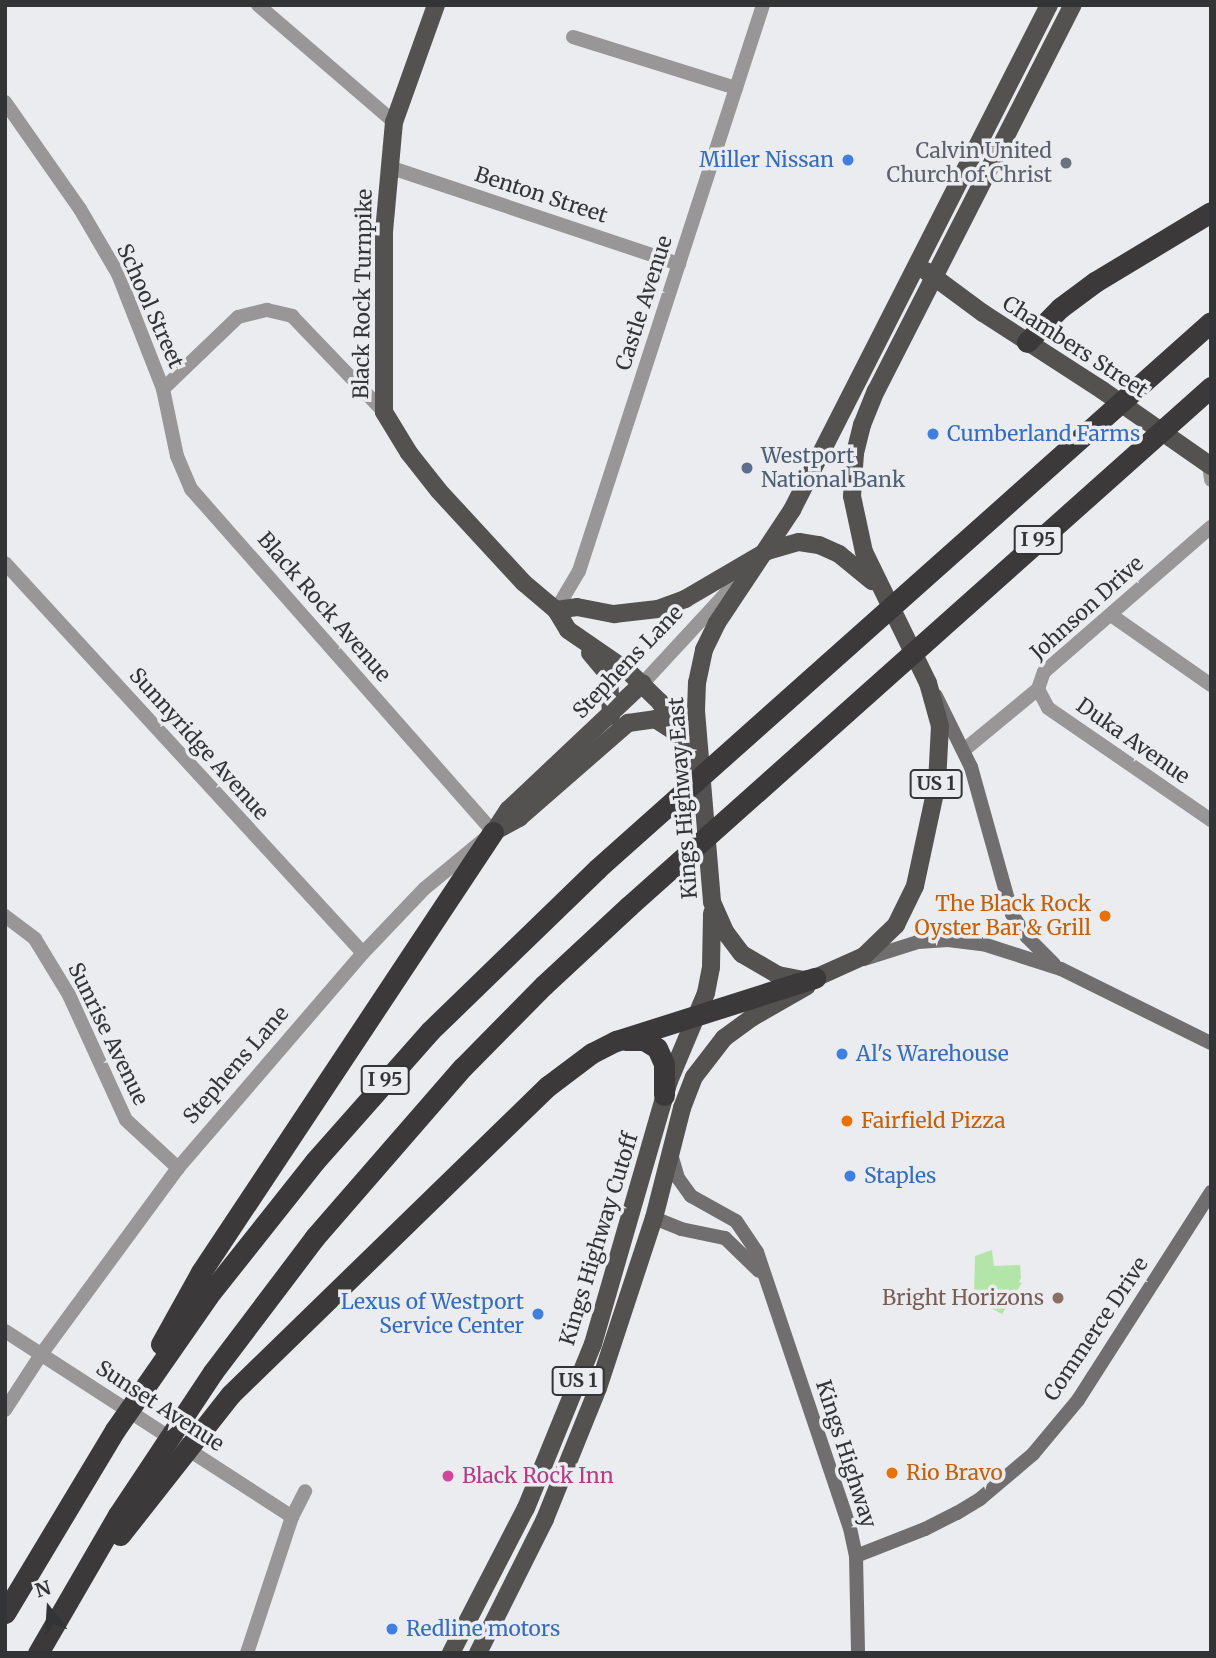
<!DOCTYPE html>
<html>
<head>
<meta charset="utf-8">
<style>
  body { margin:0 }
  #map { position:relative; width:1216px; height:1658px; overflow:hidden; background:#eaecef; font-family:Merriweather,serif }
  div>[style] { position:absolute }
  .green>* { inset:0; background:#b4e5a8 }
  .street>* { height:14px; margin:-7px; padding:0 7px; transform-origin:7px; border-radius:7px; background:#989697 }
  .secondary>* { height:14px; margin:-7px; padding:0 7px; transform-origin:7px; border-radius:7px; background:#706e6e }
  .primary>* { height:18px; margin:-9px; padding:0 9px; transform-origin:9px; border-radius:9px; background:#545151 }
  .highway>* { height:21px; margin:-10.5px; padding:0 10.5px; transform-origin:10.5px; border-radius:10.5px; background:#3c393a }
  .dots>* { width:19px; height:19px; translate:-50% -50%; box-sizing:border-box; border:4px solid #eaecef; border-radius:50% }
  span { translate:-50% -50%; white-space:nowrap; text-align:center; line-height:1.15; -webkit-text-stroke:7px #eaecef; paint-order:stroke }
  .shield-label span { padding:2px 5px; background:#eaecef; border:2px solid; border-radius:5px; -webkit-text-stroke-width:0 }
  .shield-label { font-size:19px; color:#333435; font-weight:700 }
  .worship-label { font-size:21px; color:#5b616d }
  .right { translate:-100% -50%; text-align:right }
  .shop-label { font-size:21px; color:#366cbe }
  .left { translate:0 -50%; text-align:left }
  .street-label { font-size:21px; color:#333435 }
  .service-label { font-size:21px; color:#4e5e75 }
  .food-label { font-size:21px; color:#c56008 }
  .education-label { font-size:21px; color:#785e54 }
  .hotel-label { font-size:21px; color:#b23c85 }
  .frame { position:absolute; inset:0; border:7px solid #333435; pointer-events:none }
  .north { position:absolute; left:14px; top:1574px; width:70px; height:70px; -webkit-text-stroke:5px #eaecef; paint-order:stroke; rotate:343deg; font-size:19px; font-weight:700; line-height:28px; text-align:center; color:#333435 }
  .north::after { content:''; display:block; margin:auto; width:24px; height:32px; background:#333435; clip-path:polygon(50% 0,100% 100%,50% 72%,0 100%) }
</style>
</head>
<body>
<div id="map">
  <div class="green">
    <i style="clip-path:polygon(992px 1250px,994px 1266px,1020px 1265px,1021px 1278px,1019px 1282px,1022px 1283px,1002px 1314px,974px 1299px,975px 1256px)"></i>
  </div>
  <div class="street">
    <i style="left:258px;top:5px;width:179px;rotate:40.7deg"></i>
    <i style="left:573px;top:37px;width:171px;rotate:17.4deg"></i>
    <i style="left:5px;top:102px;width:131px;rotate:55deg"></i>
    <i style="left:80px;top:209px;width:75px;rotate:59.7deg"></i>
    <i style="left:118px;top:274px;width:123px;rotate:68.6deg"></i>
    <i style="left:163px;top:389px;width:68px;rotate:78.2deg"></i>
    <i style="left:177px;top:456px;width:36px;rotate:67deg"></i>
    <i style="left:191px;top:489px;width:457px;rotate:48.6deg"></i>
    <i style="left:493px;top:832px;width:89px;rotate:140.4deg"></i>
    <i style="left:424px;top:889px;width:88px;rotate:133.6deg"></i>
    <i style="left:363px;top:953px;width:284px;rotate:130.7deg"></i>
    <i style="left:178px;top:1168px;width:230px;rotate:126.3deg"></i>
    <i style="left:42px;top:1353px;width:68px;rotate:123deg"></i>
    <i style="left:389px;top:167px;width:306px;rotate:18.5deg"></i>
    <i style="left:163px;top:389px;width:104px;rotate:-43.8deg"></i>
    <i style="left:238px;top:317px;width:30px;rotate:-14deg"></i>
    <i style="left:267px;top:310px;width:26px;rotate:13deg"></i>
    <i style="left:292px;top:316px;width:133px;rotate:46.2deg"></i>
    <i style="left:1209px;top:465px;width:15px;rotate:82deg"></i>
    <i style="left:5px;top:563px;width:529px;rotate:47.45deg"></i>
    <i style="left:556px;top:610px;width:45px;rotate:-59.5deg"></i>
    <i style="left:579px;top:571px;width:595px;rotate:-71.99deg"></i>
    <i style="left:1111px;top:615px;width:122px;rotate:35deg"></i>
    <i style="left:643px;top:683px;width:144px;rotate:-47.2deg"></i>
    <i style="left:1038px;top:689px;width:21px;rotate:62deg"></i>
    <i style="left:1048px;top:708px;width:198px;rotate:34.5deg"></i>
    <i style="left:964px;top:750px;width:96px;rotate:-39.5deg"></i>
    <i style="left:1038px;top:689px;width:18px;rotate:-71deg"></i>
    <i style="left:1044px;top:672px;width:221px;rotate:-41deg"></i>
    <i style="left:5px;top:916px;width:38px;rotate:37deg"></i>
    <i style="left:35px;top:939px;width:66px;rotate:58.7deg"></i>
    <i style="left:69px;top:995px;width:137px;rotate:65.5deg"></i>
    <i style="left:126px;top:1120px;width:71px;rotate:42.7deg"></i>
    <i style="left:5px;top:1331px;width:342px;rotate:32.9deg"></i>
    <i style="left:247px;top:1653px;width:143px;rotate:-71.7deg"></i>
    <i style="left:292px;top:1517px;width:29px;rotate:-63deg"></i>
  </div>
  <div class="secondary">
    <i style="left:936px;top:696px;width:79px;rotate:63.8deg"></i>
    <i style="left:971px;top:767px;width:153px;rotate:74.4deg"></i>
    <i style="left:1012px;top:914px;width:27px;rotate:57deg"></i>
    <i style="left:1027px;top:937px;width:38px;rotate:45deg"></i>
    <i style="left:864px;top:959px;width:57px;rotate:-17.5deg"></i>
    <i style="left:918px;top:942px;width:30px;rotate:-4deg"></i>
    <i style="left:948px;top:940px;width:35px;rotate:7deg"></i>
    <i style="left:983px;top:944px;width:82px;rotate:17.8deg"></i>
    <i style="left:1061px;top:969px;width:167px;rotate:26.3deg"></i>
    <i style="left:671px;top:1154px;width:25px;rotate:74deg"></i>
    <i style="left:678px;top:1178px;width:22px;rotate:54deg"></i>
    <i style="left:691px;top:1196px;width:51px;rotate:29.1deg"></i>
    <i style="left:736px;top:1221px;width:37px;rotate:56deg"></i>
    <i style="left:757px;top:1252px;width:291px;rotate:71.4deg"></i>
    <i style="left:850px;top:1528px;width:29px;rotate:78deg"></i>
    <i style="left:856px;top:1556px;width:97px;rotate:88.8deg"></i>
    <i style="left:654px;top:1218px;width:29px;rotate:22deg"></i>
    <i style="left:681px;top:1229px;width:45px;rotate:11.6deg"></i>
    <i style="left:725px;top:1238px;width:47px;rotate:44.1deg"></i>
    <i style="left:856px;top:1556px;width:74px;rotate:-21.4deg"></i>
    <i style="left:925px;top:1529px;width:36px;rotate:-27deg"></i>
    <i style="left:957px;top:1513px;width:27px;rotate:-31deg"></i>
    <i style="left:980px;top:1499px;width:70px;rotate:-40.3deg"></i>
    <i style="left:1033px;top:1454px;width:70px;rotate:-50.2deg"></i>
    <i style="left:1078px;top:1400px;width:247px;rotate:-57.4deg"></i>
  </div>
  <div class="primary">
    <i style="left:436px;top:5px;width:124px;rotate:109.7deg"></i>
    <i style="left:394px;top:122px;width:110px;rotate:95.2deg"></i>
    <i style="left:384px;top:232px;width:180px;rotate:90deg"></i>
    <i style="left:384px;top:412px;width:48px;rotate:58.6deg"></i>
    <i style="left:409px;top:453px;width:48px;rotate:51.7deg"></i>
    <i style="left:439px;top:491px;width:125px;rotate:47.3deg"></i>
    <i style="left:524px;top:583px;width:42px;rotate:40.2deg"></i>
    <i style="left:556px;top:610px;width:23px;rotate:59deg"></i>
    <i style="left:568px;top:630px;width:74px;rotate:34.5deg"></i>
    <i style="left:629px;top:672px;width:43px;rotate:44.1deg"></i>
    <i style="left:660px;top:702px;width:41px;rotate:60.9deg"></i>
    <i style="left:680px;top:738px;width:44px;rotate:72.8deg"></i>
    <i style="left:1049px;top:5px;width:567px;rotate:116.97deg"></i>
    <i style="left:792px;top:510px;width:136px;rotate:123.6deg"></i>
    <i style="left:717px;top:623px;width:30px;rotate:116deg"></i>
    <i style="left:704px;top:650px;width:33px;rotate:102deg"></i>
    <i style="left:697px;top:682px;width:29px;rotate:92deg"></i>
    <i style="left:696px;top:711px;width:192px;rotate:85.2deg"></i>
    <i style="left:712px;top:902px;width:34px;rotate:66deg"></i>
    <i style="left:726px;top:933px;width:26px;rotate:53deg"></i>
    <i style="left:742px;top:954px;width:42px;rotate:30.3deg"></i>
    <i style="left:778px;top:975px;width:25px;rotate:11deg"></i>
    <i style="left:803px;top:980px;width:12px;rotate:-9deg"></i>
    <i style="left:815px;top:978px;width:54px;rotate:-24.2deg"></i>
    <i style="left:864px;top:956px;width:45px;rotate:-44.1deg"></i>
    <i style="left:896px;top:925px;width:43px;rotate:-64deg"></i>
    <i style="left:915px;top:886px;width:105px;rotate:-77.9deg"></i>
    <i style="left:937px;top:783px;width:57px;rotate:-87deg"></i>
    <i style="left:940px;top:726px;width:45px;rotate:-105.6deg"></i>
    <i style="left:928px;top:683px;width:146px;rotate:-116deg"></i>
    <i style="left:864px;top:552px;width:57px;rotate:-102.1deg"></i>
    <i style="left:852px;top:496px;width:43px;rotate:-86deg"></i>
    <i style="left:855px;top:453px;width:29px;rotate:-76deg"></i>
    <i style="left:862px;top:425px;width:37px;rotate:-68deg"></i>
    <i style="left:876px;top:391px;width:433px;rotate:-63deg"></i>
    <i style="left:926px;top:271px;width:71px;rotate:36.4deg"></i>
    <i style="left:983px;top:313px;width:142px;rotate:32.9deg"></i>
    <i style="left:1102px;top:390px;width:133px;rotate:34.9deg"></i>
    <i style="left:556px;top:610px;width:21px;rotate:-8deg"></i>
    <i style="left:577px;top:607px;width:38px;rotate:11deg"></i>
    <i style="left:614px;top:614px;width:44px;rotate:-6.5deg"></i>
    <i style="left:658px;top:609px;width:29px;rotate:-20deg"></i>
    <i style="left:685px;top:599px;width:95px;rotate:-30.3deg"></i>
    <i style="left:767px;top:551px;width:33px;rotate:-16deg"></i>
    <i style="left:799px;top:542px;width:20px;rotate:9deg"></i>
    <i style="left:819px;top:545px;width:22px;rotate:24deg"></i>
    <i style="left:839px;top:554px;width:43px;rotate:39.3deg"></i>
    <i style="left:590px;top:653px;width:30px;rotate:50deg"></i>
    <i style="left:609px;top:676px;width:40px;rotate:87.1deg"></i>
    <i style="left:495px;top:830px;width:24px;rotate:-57deg"></i>
    <i style="left:508px;top:810px;width:185px;rotate:-43.3deg"></i>
    <i style="left:493px;top:832px;width:30px;rotate:-28deg"></i>
    <i style="left:519px;top:818px;width:145px;rotate:-41.1deg"></i>
    <i style="left:628px;top:723px;width:27px;rotate:-8deg"></i>
    <i style="left:655px;top:719px;width:24px;rotate:33deg"></i>
    <i style="left:451px;top:1653px;width:163px;rotate:-62.7deg"></i>
    <i style="left:526px;top:1508px;width:177px;rotate:-67.8deg"></i>
    <i style="left:593px;top:1344px;width:274px;rotate:-73.9deg"></i>
    <i style="left:669px;top:1081px;width:95px;rotate:-67.2deg"></i>
    <i style="left:706px;top:993px;width:26px;rotate:-79deg"></i>
    <i style="left:711px;top:967px;width:54px;rotate:-88.9deg"></i>
    <i style="left:478px;top:1653px;width:150px;rotate:-63.4deg"></i>
    <i style="left:545px;top:1519px;width:141px;rotate:-68deg"></i>
    <i style="left:598px;top:1388px;width:179px;rotate:-71.8deg"></i>
    <i style="left:654px;top:1218px;width:114px;rotate:-75.7deg"></i>
    <i style="left:682px;top:1108px;width:33px;rotate:-69deg"></i>
    <i style="left:694px;top:1077px;width:49px;rotate:-52.4deg"></i>
    <i style="left:724px;top:1038px;width:36px;rotate:-36deg"></i>
    <i style="left:753px;top:1017px;width:62px;rotate:-29.9deg"></i>
  </div>
  <div class="highway">
    <i style="left:1027px;top:342px;width:47px;rotate:-45.9deg"></i>
    <i style="left:1060px;top:308px;width:44px;rotate:-36.6deg"></i>
    <i style="left:1095px;top:282px;width:135px;rotate:-31.1deg"></i>
    <i style="left:625px;top:1040px;width:19px"></i>
    <i style="left:644px;top:1040px;width:15px;rotate:32deg"></i>
    <i style="left:657px;top:1048px;width:17px;rotate:66deg"></i>
    <i style="left:664px;top:1064px;width:31px;rotate:90deg"></i>
    <i style="left:161px;top:1344px;width:82px;rotate:-60.9deg"></i>
    <i style="left:201px;top:1272px;width:528px;rotate:-56.43deg"></i>
    <i style="left:120px;top:1535px;width:179px;rotate:-51.8deg"></i>
    <i style="left:231px;top:1394px;width:442px;rotate:-44.2deg"></i>
    <i style="left:548px;top:1086px;width:55px;rotate:-36.9deg"></i>
    <i style="left:592px;top:1053px;width:27px;rotate:-27deg"></i>
    <i style="left:616px;top:1041px;width:209px;rotate:-17.6deg"></i>
    <i style="left:5px;top:1613px;width:214px;rotate:-59deg"></i>
    <i style="left:115px;top:1430px;width:163px;rotate:-55.2deg"></i>
    <i style="left:208px;top:1296px;width:172px;rotate:-51.6deg"></i>
    <i style="left:315px;top:1161px;width:174px;rotate:-48.5deg"></i>
    <i style="left:430px;top:1031px;width:233px;rotate:-44.1deg"></i>
    <i style="left:597px;top:869px;width:822px;rotate:-41.7deg"></i>
    <i style="left:38px;top:1653px;width:160px;rotate:-59.9deg"></i>
    <i style="left:118px;top:1515px;width:172px;rotate:-56.4deg"></i>
    <i style="left:213px;top:1372px;width:169px;rotate:-52.9deg"></i>
    <i style="left:315px;top:1237px;width:225px;rotate:-49deg"></i>
    <i style="left:463px;top:1067px;width:115px;rotate:-45.4deg"></i>
    <i style="left:544px;top:985px;width:116px;rotate:-42.9deg"></i>
    <i style="left:629px;top:906px;width:780px;rotate:-41.73deg"></i>
  </div>
  <div class="dots">
    <i style="left:848px;top:160px;background:#3f7fe0"></i>
    <i style="left:1066px;top:163px;background:#6b7280"></i>
    <i style="left:933px;top:434px;background:#3f7fe0"></i>
    <i style="left:747px;top:468px;background:#5c6f8a"></i>
    <i style="left:1105px;top:916px;background:#e8710a"></i>
    <i style="left:842px;top:1054px;background:#3f7fe0"></i>
    <i style="left:847px;top:1121px;background:#e8710a"></i>
    <i style="left:850px;top:1176px;background:#3f7fe0"></i>
    <i style="left:1058px;top:1298px;background:#8d6e63"></i>
    <i style="left:538px;top:1314px;background:#3f7fe0"></i>
    <i style="left:892px;top:1473px;background:#e8710a"></i>
    <i style="left:448px;top:1476px;background:#d1479c"></i>
    <i style="left:392px;top:1629px;background:#3f7fe0"></i>
  </div>
  <div class="shield-label">
    <span style="left:1038px;top:540px">I 95</span>
    <span style="left:936px;top:784px">US 1</span>
    <span style="left:385px;top:1080px">I 95</span>
    <span style="left:578px;top:1381px">US 1</span>
  </div>
  <div class="worship-label">
    <span class="right" style="left:1052px;top:163px">Calvin United<br>Church of Christ</span>
  </div>
  <div class="shop-label">
    <span class="right" style="left:834px;top:160px">Miller Nissan</span>
    <span class="left" style="left:947px;top:434px">Cumberland Farms</span>
    <span class="left" style="left:856px;top:1054px">Al's Warehouse</span>
    <span class="left" style="left:864px;top:1176px">Staples</span>
    <span class="right" style="left:524px;top:1314px">Lexus of Westport<br>Service Center</span>
    <span class="left" style="left:406px;top:1629px">Redline motors</span>
  </div>
  <div class="street-label">
    <span style="left:541px;top:195px;rotate:18deg">Benton Street</span>
    <span style="left:363px;top:294px;rotate:-89deg">Black Rock Turnpike</span>
    <span style="left:644px;top:303px;rotate:-72deg">Castle Avenue</span>
    <span style="left:150px;top:306px;rotate:66deg">School Street</span>
    <span style="left:1075px;top:347px;rotate:33deg">Chambers Street</span>
    <span style="left:324px;top:607px;rotate:49deg">Black Rock Avenue</span>
    <span style="left:1087px;top:608px;rotate:-42deg">Johnson Drive</span>
    <span style="left:628px;top:662px;rotate:-46deg">Stephens Lane</span>
    <span style="left:1133px;top:741px;rotate:35deg">Duka Avenue</span>
    <span style="left:199px;top:744px;rotate:48deg">Sunnyridge Avenue</span>
    <span style="left:683px;top:798px;rotate:-94deg">Kings Highway East</span>
    <span style="left:108px;top:1034px;rotate:64deg">Sunrise Avenue</span>
    <span style="left:236px;top:1065px;rotate:-49deg">Stephens Lane</span>
    <span style="left:599px;top:1239px;rotate:-73deg">Kings Highway Cutoff</span>
    <span style="left:1096px;top:1329px;rotate:-56deg">Commerce Drive</span>
    <span style="left:160px;top:1406px;rotate:33deg">Sunset Avenue</span>
    <span style="left:846px;top:1454px;rotate:72deg">Kings Highway</span>
  </div>
  <div class="service-label">
    <span class="left" style="left:761px;top:468px">Westport<br>National Bank</span>
  </div>
  <div class="food-label">
    <span class="right" style="left:1091px;top:916px">The Black Rock<br>Oyster Bar &amp; Grill</span>
    <span class="left" style="left:861px;top:1121px">Fairfield Pizza</span>
    <span class="left" style="left:906px;top:1473px">Rio Bravo</span>
  </div>
  <div class="education-label">
    <span class="right" style="left:1044px;top:1298px">Bright Horizons</span>
  </div>
  <div class="hotel-label">
    <span class="left" style="left:462px;top:1476px">Black Rock Inn</span>
  </div>
  <div class="frame"></div>
  <div class="north">N</div>
</div>
</body>
</html>
